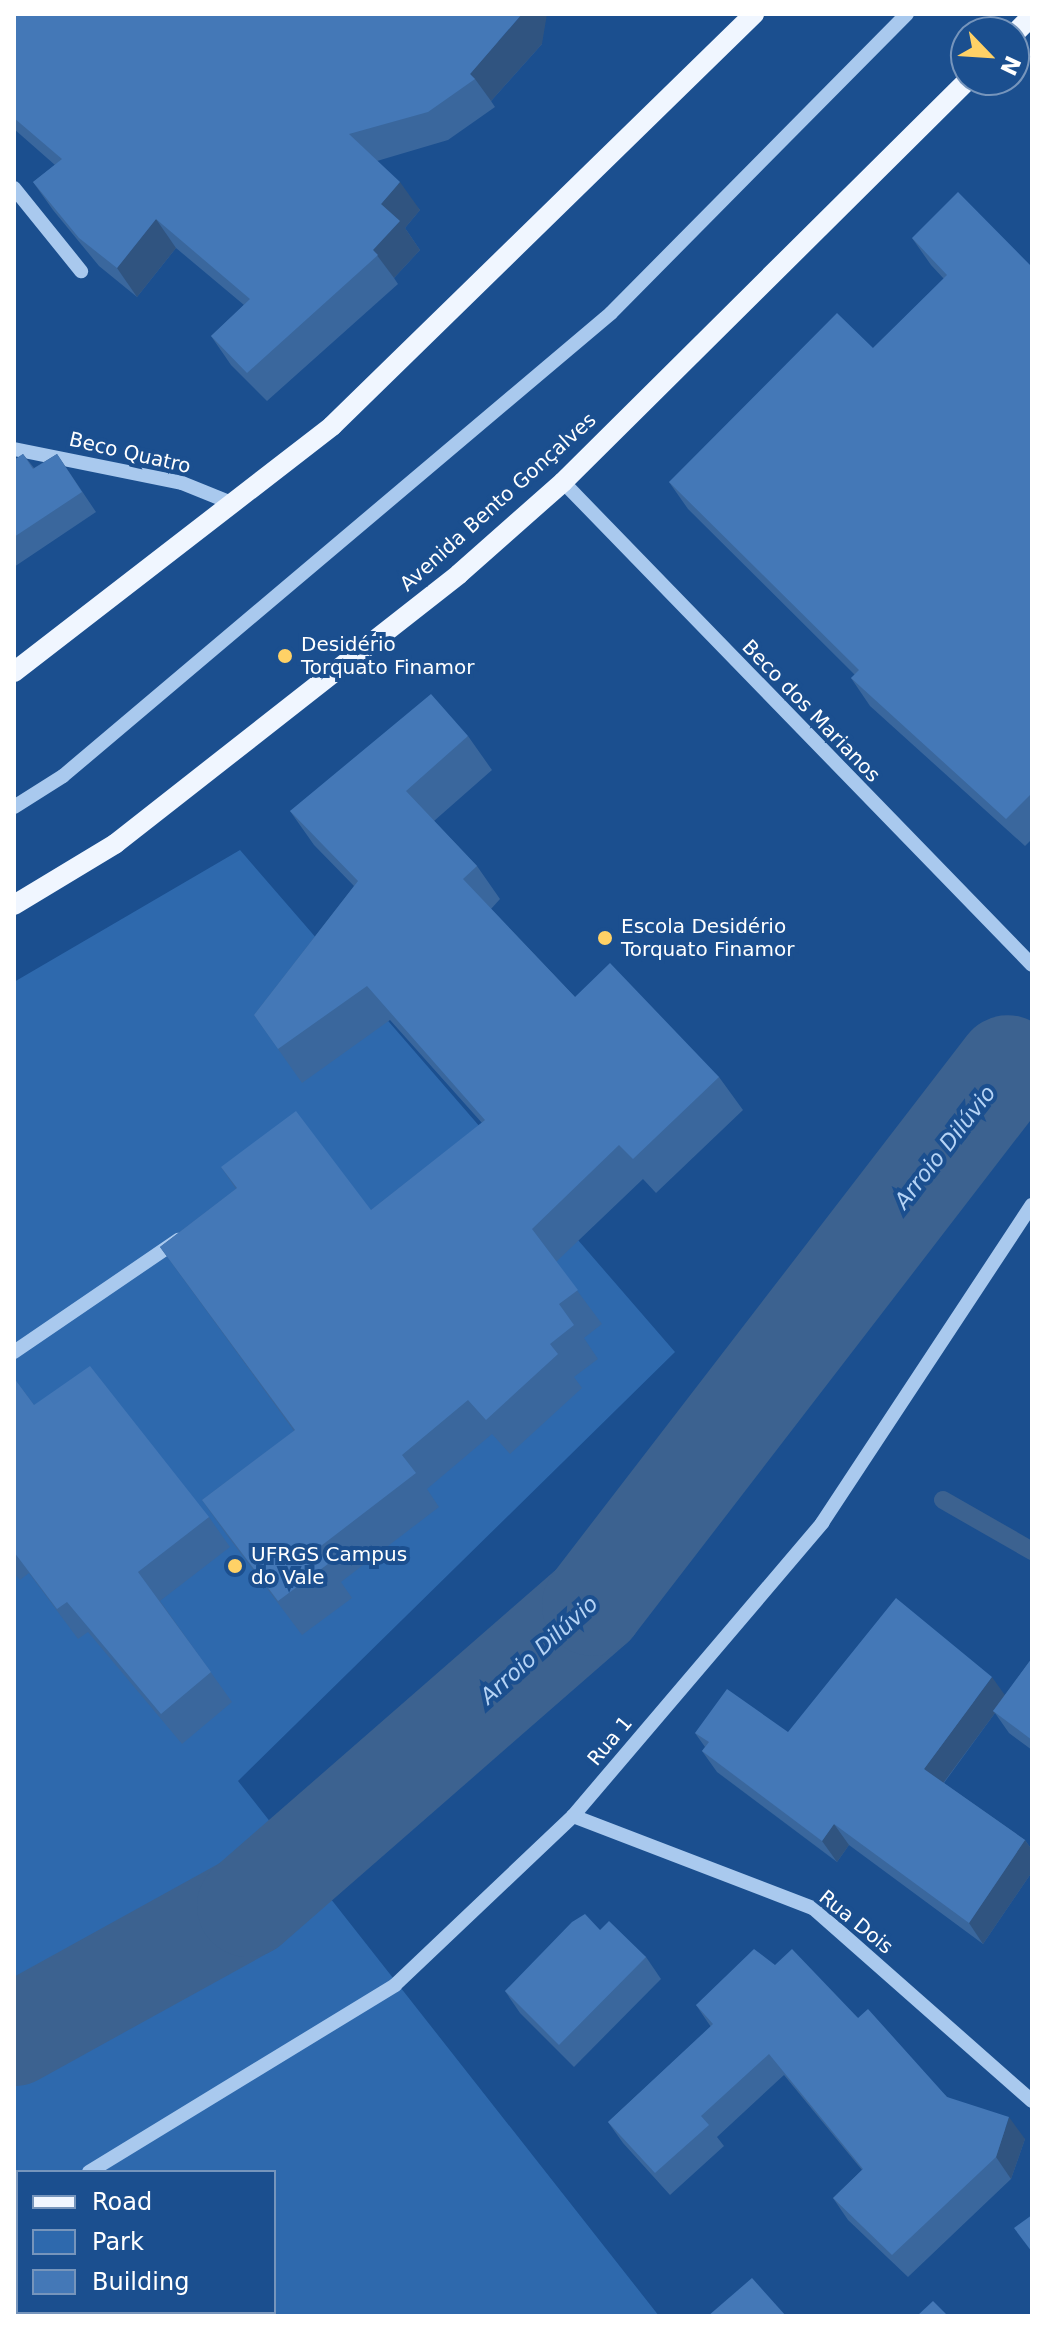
<!DOCTYPE html>
<html>
<head>
<meta charset="utf-8">
<style>
  body { margin:0 }
  #map { position:relative; width:1046px; height:2330px; overflow:hidden; background:#1b4f8f; font-family:"DejaVu Sans",sans-serif }
  div>[style] { position:absolute }
  .green>* { inset:0; background:#2e69ad }
  .stream>* { height:18px; margin:-9px; padding:0 9px; transform-origin:9px; border-radius:9px; background:#3c6290 }
  .river>* { height:102px; margin:-51px; padding:0 51px; transform-origin:51px; border-radius:51px; background:#3c6290 }
  .minor>* { height:14px; margin:-7px; padding:0 7px; transform-origin:7px; border-radius:7px; background:#a9c9ee }
  .major>* { height:20px; margin:-10px; padding:0 10px; transform-origin:10px; border-radius:10px; background:#f0f6ff }
  .wall>* { inset:0; background:#3a679d }
  .shaded-wall>* { inset:0; background:#305480 }
  .building>* { inset:0; background:#4478b7 }
  .dots>* { width:22px; height:22px; translate:-50% -50%; box-sizing:border-box; border:4px solid #1b4f8f; border-radius:50% }
  span { translate:-50% -50%; white-space:nowrap; text-align:center; line-height:1.15; -webkit-text-stroke:8px #1b4f8f; paint-order:stroke }
  .street-label { font-size:20px; color:#fff }
  .poi-label { font-size:20px; color:#fff }
  .left { translate:0 -50%; text-align:left }
  .water-label { font-size:22px; color:#b5d3f5; font-style:italic }
  .frame { position:absolute; inset:0; border:16px solid #fff; pointer-events:none }
  .legend { position:absolute; left:16px; top:2170px; width:260px; height:144px; box-sizing:border-box; background:#1b4f8f; border:2px solid #7695bc; margin:0; padding:10px 14px; list-style:none; font-size:24px; color:#fff }
  .legend li { display:flex; align-items:center; gap:16px; height:40px }
  .legend b { width:40px; border:2px solid #7695bc }
  .north { position:absolute; left:950px; top:16px; width:80px; height:80px; box-sizing:border-box; background:#1b4f8f; border:2px solid #7695bc; border-radius:50%; rotate:115deg; font-size:22px; font-weight:700; line-height:32px; text-align:center; color:#fff }
  .north::after { content:''; display:block; margin:auto; width:28px; height:36px; background:#ffd166; clip-path:polygon(50% 0,100% 100%,50% 72%,0 100%) }
</style>
</head>
<body>
<div id="map">
  <div class="green">
    <i style="clip-path:polygon(evenodd,240px 850px,675px 1352px,238px 1781px,659px 2316px,14px 2316px,14px 982px,240px 850px,18px 2172px,274px 2172px,274px 2312px,18px 2312px,18px 2172px)"></i>
  </div>
  <div class="stream">
    <i style="left:943px;top:1500px;width:103px;rotate:29.8deg"></i>
  </div>
  <div class="river">
    <i style="left:14px;top:2035px;width:267px;rotate:-28.9deg"></i>
    <i style="left:248px;top:1906px;width:458px;rotate:-41.1deg"></i>
    <i style="left:593px;top:1605px;width:680px;rotate:-52.41deg"></i>
  </div>
  <div class="minor">
    <i style="left:14px;top:188px;width:107px;rotate:51.1deg"></i>
    <i style="left:14px;top:449px;width:171px;rotate:11.4deg"></i>
    <i style="left:182px;top:483px;width:56px;rotate:22deg"></i>
    <i style="left:563px;top:482px;width:673px;rotate:45.84deg"></i>
    <i style="left:14px;top:807px;width:58px;rotate:-32.3deg"></i>
    <i style="left:63px;top:776px;width:717px;rotate:-40.19deg"></i>
    <i style="left:611px;top:313px;width:421px;rotate:-45.3deg"></i>
    <i style="left:14px;top:1352px;width:199px;rotate:-34.3deg"></i>
    <i style="left:573px;top:1816px;width:257px;rotate:21deg"></i>
    <i style="left:813px;top:1908px;width:292px;rotate:41.4deg"></i>
    <i style="left:89px;top:2172px;width:359px;rotate:-31.4deg"></i>
    <i style="left:395px;top:1985px;width:245px;rotate:-43.5deg"></i>
    <i style="left:573px;top:1816px;width:385px;rotate:-49.6deg"></i>
    <i style="left:822px;top:1523px;width:381px;rotate:-56.6deg"></i>
    <i style="left:14px;top:2218px;width:5px;rotate:-37deg"></i>
  </div>
  <div class="major">
    <i style="left:1014px;top:34px;width:25px;rotate:-45deg"></i>
    <i style="left:14px;top:672px;width:402px;rotate:-37.7deg"></i>
    <i style="left:332px;top:426px;width:590px;rotate:-44.31deg"></i>
    <i style="left:14px;top:905px;width:118px;rotate:-31.1deg"></i>
    <i style="left:115px;top:844px;width:437px;rotate:-38.1deg"></i>
    <i style="left:459px;top:574px;width:139px;rotate:-41.5deg"></i>
    <i style="left:563px;top:482px;width:571px;rotate:-44.79deg"></i>
  </div>
  <div class="wall">
    <i style="clip-path:polygon(14px 14px,542px 44px,491px 101px,495px 107px,448px 140px,377px 161px,420px 210px,405px 228px,420px 250px,394px 278px,398px 284px,267px 401px,231px 365px,211px 336px,244px 305px,176px 248px,137px 297px,99px 266px,53px 210px,33px 182px,55px 165px,14px 129px)"></i>
    <i style="clip-path:polygon(912px 238px,1032px 267px,1032px 839px,1025px 846px,870px 706px,851px 678px,855px 675px,688px 509px,669px 482px,873px 348px,944px 279px,931px 265px)"></i>
    <i style="clip-path:polygon(23px 454px,34px 468px,57px 454px,96px 512px,14px 567px,14px 460px)"></i>
    <i style="clip-path:polygon(468px 736px,492px 770px,434px 821px,477px 866px,500px 899px,491px 909px,575px 997px,719px 1077px,743px 1110px,656px 1193px,643px 1179px,556px 1262px,602px 1324px,584px 1338px,598px 1359px,574px 1377px,582px 1388px,510px 1454px,492px 1434px,427px 1489px,439px 1507px,341px 1582px,352px 1598px,302px 1635px,226px 1534px,202px 1500px,294px 1431px,160px 1247px,236px 1189px,221px 1167px,371px 1210px,482px 1123px,390px 1020px,302px 1083px,254px 1015px,354px 886px,314px 845px,290px 811px)"></i>
    <i style="clip-path:polygon(14px 1378px,34px 1405px,209px 1517px,230px 1547px,160px 1601px,232px 1702px,182px 1744px,88px 1632px,78px 1639px,29px 1573px,20px 1580px,14px 1573px)"></i>
    <i style="clip-path:polygon(1032px 1658px,1032px 1750px,1009px 1733px,995px 1713px,944px 1783px,1025px 1840px,1032px 1850px,1032px 1872px,983px 1944px,849px 1845px,837px 1862px,717px 1772px,702px 1751px,705px 1747px,695px 1733px,788px 1732px,1005px 1695px)"></i>
    <i style="clip-path:polygon(600px 1930px,646px 1957px,661px 1979px,574px 2067px,520px 2013px,505px 1991px)"></i>
    <i style="clip-path:polygon(775px 1965px,858px 2018px,947px 2097px,1025px 2139px,1011px 2179px,908px 2277px,848px 2220px,833px 2198px,862px 2170px,784px 2075px,717px 2137px,724px 2146px,670px 2195px,623px 2143px,608px 2122px,711px 2027px,696px 2005px)"></i>
  </div>
  <div class="shaded-wall">
    <i style="clip-path:polygon(522px 14px,547px 14px,542px 44px,491px 101px,475px 79px,470px 74px)"></i>
    <i style="clip-path:polygon(400px 182px,420px 210px,405px 228px,420px 250px,394px 278px,373px 250px,381px 204px)"></i>
    <i style="clip-path:polygon(156px 219px,176px 248px,137px 297px,117px 268px)"></i>
    <i style="clip-path:polygon(992px 1677px,1007px 1698px,993px 1711px,995px 1713px,938px 1790px,924px 1769px)"></i>
    <i style="clip-path:polygon(834px 1824px,849px 1845px,837px 1862px,822px 1841px)"></i>
    <i style="clip-path:polygon(1025px 1840px,1032px 1850px,1032px 1872px,983px 1944px,969px 1923px)"></i>
    <i style="clip-path:polygon(1009px 2117px,1025px 2139px,1011px 2179px,996px 2157px)"></i>
  </div>
  <div class="building">
    <i style="clip-path:polygon(14px 14px,522px 14px,470px 74px,475px 79px,428px 112px,349px 134px,400px 182px,381px 204px,400px 221px,373px 250px,378px 255px,247px 373px,211px 336px,250px 299px,156px 219px,117px 268px,79px 238px,33px 182px,62px 159px,14px 118px)"></i>
    <i style="clip-path:polygon(958px 192px,1032px 267px,1032px 793px,1006px 819px,851px 678px,859px 670px,669px 482px,837px 313px,873px 348px,947px 275px,912px 238px)"></i>
    <i style="clip-path:polygon(23px 454px,33px 469px,57px 454px,82px 492px,14px 537px,14px 460px)"></i>
    <i style="clip-path:polygon(431px 694px,468px 736px,406px 791px,477px 866px,463px 879px,575px 997px,610px 963px,719px 1077px,633px 1159px,619px 1145px,532px 1229px,578px 1290px,559px 1304px,574px 1325px,550px 1344px,558px 1354px,486px 1420px,468px 1400px,402px 1455px,416px 1473px,317px 1549px,328px 1564px,278px 1601px,202px 1500px,295px 1430px,160px 1247px,237px 1188px,221px 1167px,296px 1111px,371px 1210px,485px 1120px,367px 986px,278px 1049px,254px 1015px,358px 881px,290px 811px)"></i>
    <i style="clip-path:polygon(90px 1366px,209px 1517px,138px 1572px,211px 1672px,161px 1714px,67px 1602px,57px 1609px,14px 1552px,14px 1378px,34px 1405px)"></i>
    <i style="clip-path:polygon(896px 1598px,992px 1677px,924px 1769px,1025px 1840px,969px 1923px,834px 1824px,822px 1841px,702px 1751px,709px 1742px,695px 1733px,727px 1689px,788px 1732px)"></i>
    <i style="clip-path:polygon(1032px 1658px,1032px 1740px,993px 1711px)"></i>
    <i style="clip-path:polygon(585px 1914px,600px 1930px,609px 1921px,646px 1957px,559px 2045px,505px 1991px,572px 1922px)"></i>
    <i style="clip-path:polygon(754px 1949px,775px 1965px,792px 1949px,858px 2018px,868px 2009px,947px 2097px,1009px 2117px,996px 2157px,892px 2255px,833px 2198px,863px 2169px,769px 2054px,701px 2116px,709px 2125px,655px 2173px,608px 2122px,713px 2024px,696px 2005px)"></i>
    <i style="clip-path:polygon(1032px 2215px,1032px 2252px,1014px 2228px)"></i>
    <i style="clip-path:polygon(752px 2278px,786px 2316px,708px 2316px)"></i>
    <i style="clip-path:polygon(933px 2301px,948px 2316px,917px 2316px)"></i>
  </div>
  <div class="dots">
    <i style="left:285px;top:656px;background:#ffd166"></i>
    <i style="left:605px;top:938px;background:#ffd166"></i>
    <i style="left:235px;top:1566px;background:#ffd166"></i>
  </div>
  <div class="street-label">
    <span style="left:130px;top:453px;rotate:13deg">Beco Quatro</span>
    <span style="left:498px;top:502px;rotate:-42deg">Avenida Bento Gonçalves</span>
    <span style="left:811px;top:711px;rotate:46deg">Beco dos Marianos</span>
    <span style="left:610px;top:1741px;rotate:-50deg">Rua 1</span>
    <span style="left:856px;top:1922px;rotate:39deg">Rua Dois</span>
  </div>
  <div class="poi-label">
    <span class="left" style="left:301px;top:656px">Desidério<br>Torquato Finamor</span>
    <span class="left" style="left:621px;top:938px">Escola Desidério<br>Torquato Finamor</span>
    <span class="left" style="left:251px;top:1566px">UFRGS Campus<br>do Vale</span>
  </div>
  <div class="water-label">
    <span style="left:945px;top:1147px;rotate:-52deg">Arroio Dilúvio</span>
    <span style="left:539px;top:1650px;rotate:-42deg">Arroio Dilúvio</span>
  </div>
  <div class="frame"></div>
  <ul class="legend">
  <li><b style="height:10px;background:#f0f6ff"></b>Road</li>
  <li><b style="height:22px;background:#2e69ad"></b>Park</li>
  <li><b style="height:22px;background:#4478b7"></b>Building</li>
  </ul>
  <div class="north">N</div>
</div>
</body>
</html>
